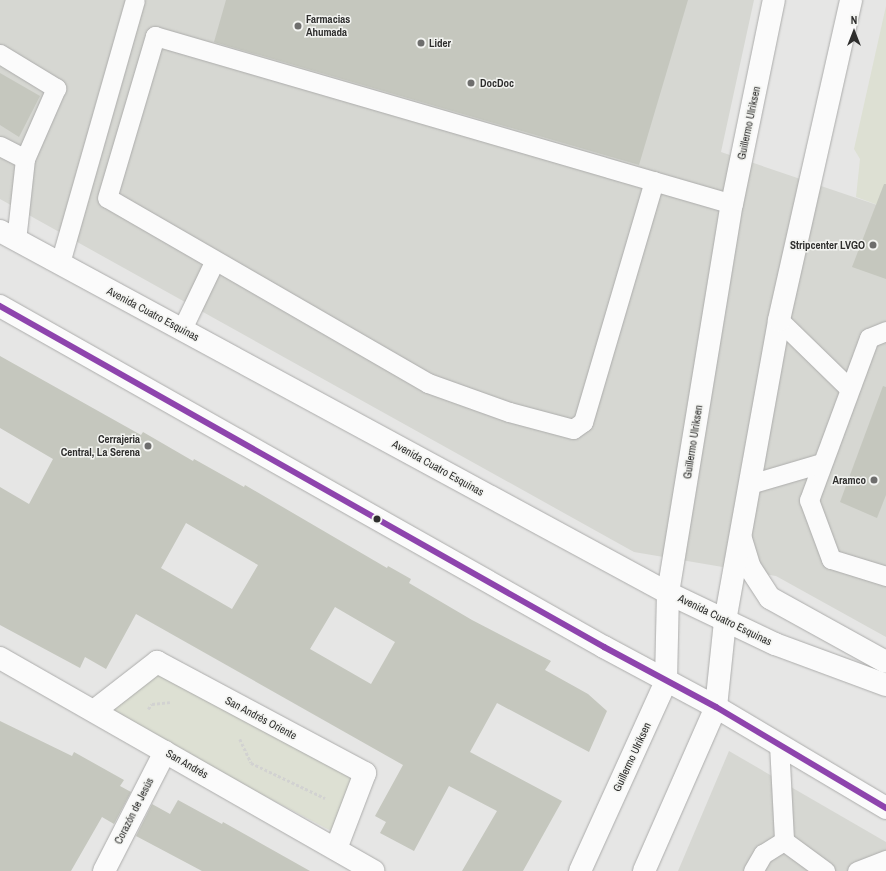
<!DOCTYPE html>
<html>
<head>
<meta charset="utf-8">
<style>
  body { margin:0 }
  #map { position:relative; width:886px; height:871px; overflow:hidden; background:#e6e6e5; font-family:"Archivo Narrow",sans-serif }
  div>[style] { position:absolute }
  .built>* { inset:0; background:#d6d7d2 }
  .green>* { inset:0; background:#dde0d3 }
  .building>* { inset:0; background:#c5c7be }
  .path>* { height:2.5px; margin-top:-1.25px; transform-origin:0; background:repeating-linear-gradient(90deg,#d2d2d1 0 3px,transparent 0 5px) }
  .roads { filter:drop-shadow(0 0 1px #acacab) drop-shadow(0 0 1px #acacab) }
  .lane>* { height:19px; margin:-9.5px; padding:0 9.5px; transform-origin:9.5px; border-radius:9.5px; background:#fbfbfb }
  .street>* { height:22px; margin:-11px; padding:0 11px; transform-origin:11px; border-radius:11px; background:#fbfbfb }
  .secondary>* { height:22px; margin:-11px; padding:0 11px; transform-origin:11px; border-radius:11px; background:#fbfbfb }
  .bus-1>* { height:6px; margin:-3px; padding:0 3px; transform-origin:3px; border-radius:3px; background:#8e44ad }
  .dots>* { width:11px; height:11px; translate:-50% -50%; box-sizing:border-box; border:2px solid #f3f4f1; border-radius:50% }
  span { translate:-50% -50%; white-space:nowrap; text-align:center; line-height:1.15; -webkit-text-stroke:3px #f3f4f1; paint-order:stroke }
  .poi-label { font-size:11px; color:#2e2e2d; font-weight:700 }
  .left { translate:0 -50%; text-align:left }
  .right { translate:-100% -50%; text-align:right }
  .street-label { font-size:11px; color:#2e2e2d }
  .north { position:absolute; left:834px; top:12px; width:40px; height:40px; -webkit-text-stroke:3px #f3f4f1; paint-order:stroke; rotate:0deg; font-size:11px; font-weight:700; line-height:16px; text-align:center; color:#2e2e2d }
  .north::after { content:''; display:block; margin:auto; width:14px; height:18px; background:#2e2e2d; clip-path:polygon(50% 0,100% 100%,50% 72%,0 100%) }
</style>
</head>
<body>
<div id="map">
  <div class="built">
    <i style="clip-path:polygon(0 0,754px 0,721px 152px,886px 208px,886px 637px,776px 576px,634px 552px,0 199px)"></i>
    <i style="clip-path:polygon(729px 751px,886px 842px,886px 871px,678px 871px)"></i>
  </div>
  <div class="green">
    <i style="clip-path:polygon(886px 6px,886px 208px,856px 197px,860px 159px,854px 149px)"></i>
    <i style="clip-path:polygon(157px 671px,355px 776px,335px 833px,168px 745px,108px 710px)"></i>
  </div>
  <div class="building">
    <i style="clip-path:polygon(226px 0,688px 0,639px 165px,214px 42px)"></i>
    <i style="clip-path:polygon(0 73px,40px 96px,19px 137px,0 125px)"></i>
    <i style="clip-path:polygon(884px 184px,886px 184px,886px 279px,852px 267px)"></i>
    <i style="clip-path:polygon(evenodd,0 356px,141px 435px,143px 432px,193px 461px,194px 459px,244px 487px,245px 485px,387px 568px,388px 566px,411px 579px,409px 583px,472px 620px,551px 661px,545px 670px,588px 694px,607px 711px,589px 752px,497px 703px,470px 752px,562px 801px,523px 871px,462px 871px,497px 811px,449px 786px,414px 851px,380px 833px,386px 822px,375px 816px,403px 765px,136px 614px,106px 669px,85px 657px,80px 668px,0 625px,0 487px,29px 504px,53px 459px,0 428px,0 356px,186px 523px,258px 565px,232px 609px,161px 568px,186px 523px,0 356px,335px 607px,395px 642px,371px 684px,310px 649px,335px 607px)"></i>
    <i style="clip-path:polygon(883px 386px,886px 387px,886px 495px,877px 518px,840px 502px)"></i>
    <i style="clip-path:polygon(0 721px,72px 756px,74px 752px,124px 780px,120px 786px,131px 792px,114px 824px,102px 817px,71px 871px,0 871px)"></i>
    <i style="clip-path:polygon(178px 800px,222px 824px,223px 822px,310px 871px,202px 871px,136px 836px,152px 804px,170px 814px)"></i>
  </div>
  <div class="path">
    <i style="left:148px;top:709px;width:6px;rotate:-51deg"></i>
    <i style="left:152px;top:704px;width:18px;rotate:-6deg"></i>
    <i style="left:240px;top:739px;width:26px;rotate:65deg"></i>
    <i style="left:251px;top:763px;width:82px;rotate:25.3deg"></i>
  </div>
  <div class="roads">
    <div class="lane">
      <i style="left:0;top:54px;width:66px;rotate:31.3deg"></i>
      <i style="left:56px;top:88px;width:77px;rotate:113.6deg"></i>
      <i style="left:25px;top:159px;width:81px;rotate:96.3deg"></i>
      <i style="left:0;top:146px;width:28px;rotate:27deg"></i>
      <i style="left:654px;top:181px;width:251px;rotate:106.4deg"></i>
      <i style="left:583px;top:422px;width:12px;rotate:145deg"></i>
      <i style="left:573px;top:429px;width:66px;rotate:-165.1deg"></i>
      <i style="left:509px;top:412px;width:86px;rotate:-160.3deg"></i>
      <i style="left:428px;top:383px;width:370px;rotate:-150deg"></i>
      <i style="left:107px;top:198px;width:169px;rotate:-73.5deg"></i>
      <i style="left:155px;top:36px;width:601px;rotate:16.23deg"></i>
      <i style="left:60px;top:263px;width:273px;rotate:-74.1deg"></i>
      <i style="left:779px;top:320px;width:98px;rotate:44.2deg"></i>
      <i style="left:182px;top:329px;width:76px;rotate:-64.4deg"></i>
      <i style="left:886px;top:331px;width:18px;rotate:158deg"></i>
      <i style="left:869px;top:338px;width:173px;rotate:110.3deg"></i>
      <i style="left:809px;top:500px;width:63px;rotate:69.6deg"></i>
      <i style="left:831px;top:559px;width:58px;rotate:17.2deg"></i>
      <i style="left:750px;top:484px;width:75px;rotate:-16.3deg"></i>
      <i style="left:779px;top:744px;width:97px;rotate:87deg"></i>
      <i style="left:784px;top:841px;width:51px;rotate:36.2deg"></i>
      <i style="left:753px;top:871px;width:20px;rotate:-60deg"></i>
      <i style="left:763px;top:854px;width:25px;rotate:-32deg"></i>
      <i style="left:857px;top:871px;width:31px;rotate:-21deg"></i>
    </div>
    <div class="street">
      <i style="left:0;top:658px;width:430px;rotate:29.7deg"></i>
      <i style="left:94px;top:711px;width:80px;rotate:-37.9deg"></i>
      <i style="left:157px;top:662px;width:236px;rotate:28.1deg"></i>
      <i style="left:365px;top:773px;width:81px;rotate:110.9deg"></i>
      <i style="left:104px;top:871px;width:134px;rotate:-62.9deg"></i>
    </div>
    <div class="secondary">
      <i style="left:0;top:231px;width:760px;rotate:28.45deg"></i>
      <i style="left:668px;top:593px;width:119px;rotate:25.5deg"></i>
      <i style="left:775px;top:644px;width:118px;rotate:20.3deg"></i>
      <i style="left:0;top:306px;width:694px;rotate:29.45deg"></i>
      <i style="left:604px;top:647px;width:127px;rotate:28.2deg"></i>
      <i style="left:716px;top:707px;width:198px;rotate:30.7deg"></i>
      <i style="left:741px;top:539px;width:28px;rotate:73deg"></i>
      <i style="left:749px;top:566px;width:38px;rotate:57deg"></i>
      <i style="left:770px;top:598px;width:132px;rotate:28.9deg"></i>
      <i style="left:580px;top:871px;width:209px;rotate:-65.6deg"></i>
      <i style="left:666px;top:681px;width:88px;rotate:-88.7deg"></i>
      <i style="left:668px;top:593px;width:394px;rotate:-80.7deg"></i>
      <i style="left:732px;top:204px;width:208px;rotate:-78.4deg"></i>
      <i style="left:644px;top:871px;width:179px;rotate:-66.3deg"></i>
      <i style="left:716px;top:707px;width:86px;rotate:-84deg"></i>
      <i style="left:725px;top:621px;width:306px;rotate:-79.8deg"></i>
      <i style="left:779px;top:320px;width:328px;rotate:-77.3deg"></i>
    </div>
  </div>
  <div class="bus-1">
    <i style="left:0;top:306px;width:694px;rotate:29.45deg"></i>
    <i style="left:604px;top:647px;width:127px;rotate:28.2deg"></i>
    <i style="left:716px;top:707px;width:198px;rotate:30.7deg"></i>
  </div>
  <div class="dots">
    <i style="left:298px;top:26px;background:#6e6e6d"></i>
    <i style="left:421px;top:43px;background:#6e6e6d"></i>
    <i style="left:471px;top:83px;background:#6e6e6d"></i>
    <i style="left:873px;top:245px;background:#6e6e6d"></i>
    <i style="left:148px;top:446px;background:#6e6e6d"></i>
    <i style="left:874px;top:480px;background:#6e6e6d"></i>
    <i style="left:377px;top:519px;background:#2e2e2d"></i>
  </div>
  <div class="poi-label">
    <span class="left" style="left:306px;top:26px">Farmacias<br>Ahumada</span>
    <span class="left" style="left:429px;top:43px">Lider</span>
    <span class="left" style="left:480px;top:83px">DocDoc</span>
    <span class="right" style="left:865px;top:245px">Stripcenter LVGO</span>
    <span class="right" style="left:140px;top:446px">Cerrajeria<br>Central, La Serena</span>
    <span class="right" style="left:866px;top:480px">Aramco</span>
  </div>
  <div class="street-label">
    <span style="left:749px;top:123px;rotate:-78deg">Guillermo Ulriksen</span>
    <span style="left:153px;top:314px;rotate:28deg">Avenida Cuatro Esquinas</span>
    <span style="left:693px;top:442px;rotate:-81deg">Guillermo Ulriksen</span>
    <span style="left:438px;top:468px;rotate:29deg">Avenida Cuatro Esquinas</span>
    <span style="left:725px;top:620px;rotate:26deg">Avenida Cuatro Esquinas</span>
    <span style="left:261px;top:718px;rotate:28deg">San Andrés Oriente</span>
    <span style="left:632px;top:757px;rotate:-65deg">Guillermo Ulriksen</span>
    <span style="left:187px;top:764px;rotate:30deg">San Andrés</span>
    <span style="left:134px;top:811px;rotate:-63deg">Corazón de Jesús</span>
  </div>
  <div class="north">N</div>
</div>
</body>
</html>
